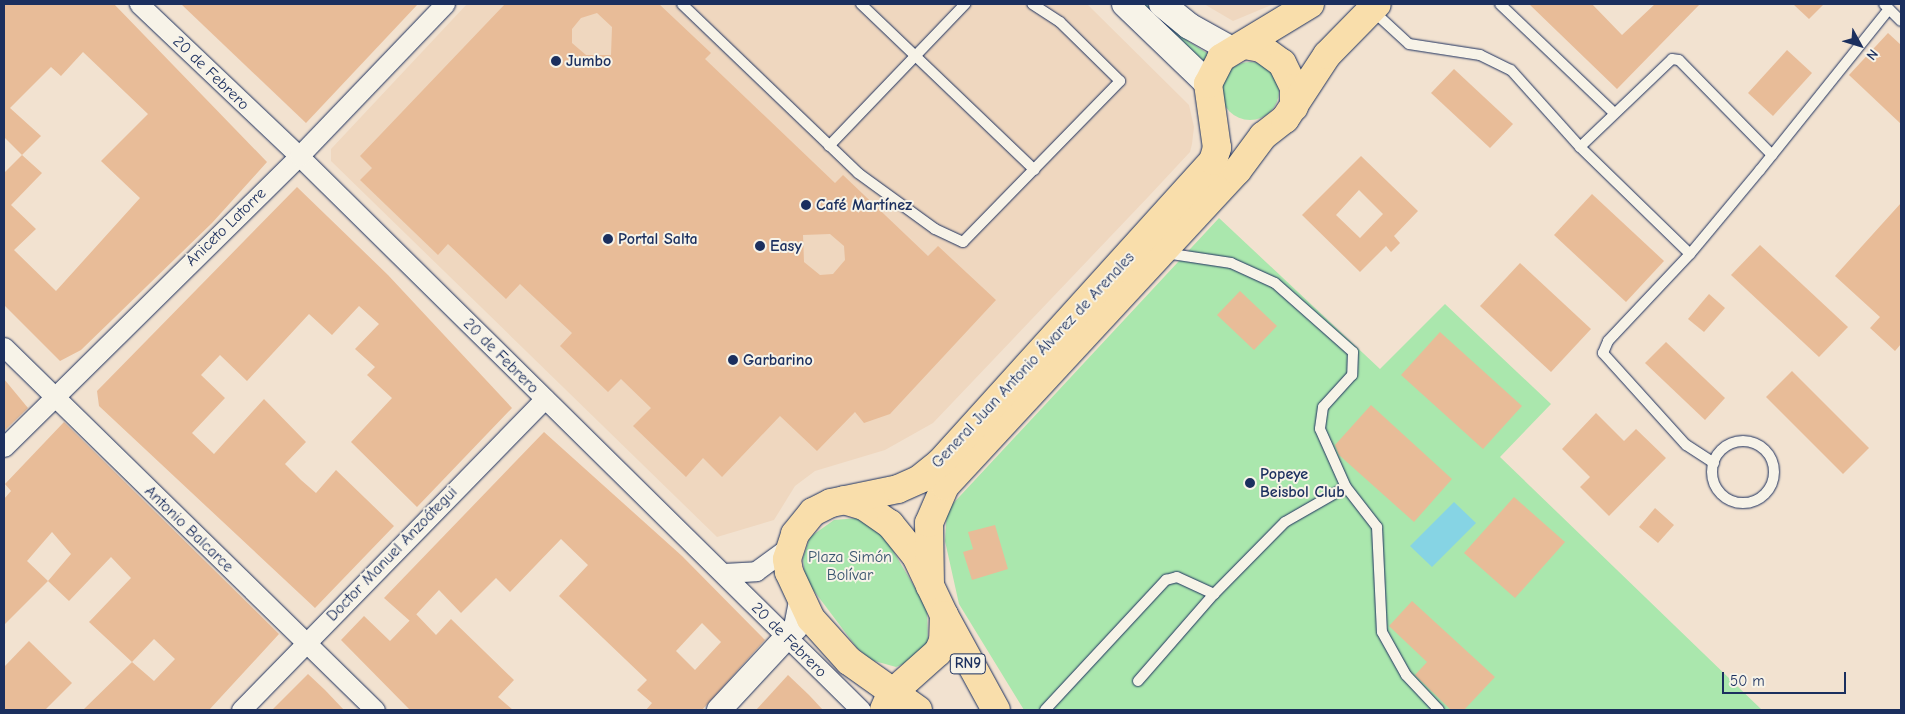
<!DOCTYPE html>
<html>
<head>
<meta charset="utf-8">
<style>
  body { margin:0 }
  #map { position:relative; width:1905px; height:714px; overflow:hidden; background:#f2e2d0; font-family:"Comic Neue",sans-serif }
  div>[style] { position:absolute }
  .built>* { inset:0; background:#efd7bf }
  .green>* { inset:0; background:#aae7ad }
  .round { border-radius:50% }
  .water>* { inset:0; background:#86d4e4 }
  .building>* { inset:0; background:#e8bc98 }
  .roads { filter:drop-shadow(0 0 1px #1b2f5e) drop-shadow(0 0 1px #1b2f5e) }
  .service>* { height:10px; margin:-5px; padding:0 5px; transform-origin:5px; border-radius:5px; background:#f7f3e8 }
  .service>.ring { margin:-5px; padding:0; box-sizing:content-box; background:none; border:10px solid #f7f3e8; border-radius:50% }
  .minor>* { height:19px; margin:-9.5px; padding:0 9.5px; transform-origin:9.5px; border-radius:9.5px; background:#f7f3e8 }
  .tertiary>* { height:24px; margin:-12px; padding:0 12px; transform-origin:12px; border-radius:12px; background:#f7f3e8 }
  .secondary>* { height:26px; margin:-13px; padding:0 13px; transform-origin:13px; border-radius:13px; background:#f7f3e8 }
  .primary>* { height:28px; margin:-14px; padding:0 14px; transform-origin:14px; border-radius:14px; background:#f9deab }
  .dots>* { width:14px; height:14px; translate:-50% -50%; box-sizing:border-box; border:2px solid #f7f3e8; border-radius:50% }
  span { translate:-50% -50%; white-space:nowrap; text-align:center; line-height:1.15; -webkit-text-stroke:4px #f7f3e8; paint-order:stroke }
  .shield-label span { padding:1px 4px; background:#f7f3e8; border:1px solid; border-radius:4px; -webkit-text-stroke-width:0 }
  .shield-label { font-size:15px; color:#1b2f5e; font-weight:700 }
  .poi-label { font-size:16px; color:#1b2f5e; font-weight:700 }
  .left { translate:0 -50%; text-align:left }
  .street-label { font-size:16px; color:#1b2f5e }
  .park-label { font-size:16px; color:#38546e }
  .frame { position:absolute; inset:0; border:5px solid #1b2f5e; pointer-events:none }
  .north { position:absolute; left:1835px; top:20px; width:50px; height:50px; -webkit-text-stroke:4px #f7f3e8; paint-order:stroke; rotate:129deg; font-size:14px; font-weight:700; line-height:20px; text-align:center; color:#1b2f5e }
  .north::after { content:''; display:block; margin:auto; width:18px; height:22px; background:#1b2f5e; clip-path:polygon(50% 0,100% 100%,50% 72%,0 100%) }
  .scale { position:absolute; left:1722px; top:672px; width:124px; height:22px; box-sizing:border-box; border:2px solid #1b2f5e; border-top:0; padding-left:6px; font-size:15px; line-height:18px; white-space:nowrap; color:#1b2f5e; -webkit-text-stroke:4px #f7f3e8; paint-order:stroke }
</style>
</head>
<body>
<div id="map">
  <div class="built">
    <i style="clip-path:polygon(467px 4px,1087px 4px,1189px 105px,1194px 127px,1192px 144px,1190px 152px,1149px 196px,933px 423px,885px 450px,815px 471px,795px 486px,774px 520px,717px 537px,331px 161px,331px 149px)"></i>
    <i style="clip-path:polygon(1204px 4px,1274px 4px,1233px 21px)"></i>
  </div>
  <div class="green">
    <i style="clip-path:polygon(1135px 4px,1146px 4px,1189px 42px,1210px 55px,1200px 69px)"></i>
    <i class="round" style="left:1221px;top:62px;width:58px;height:58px"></i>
    <i style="clip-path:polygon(1219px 218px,1380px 369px,1445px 304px,1551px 404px,1500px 457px,1762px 710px,1024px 710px,959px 604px,945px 541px,947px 510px)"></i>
    <i style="clip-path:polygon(858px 518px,886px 539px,927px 608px,928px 645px,908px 662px,896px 667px,871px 660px,857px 648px,805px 579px,803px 558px,810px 537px,834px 520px)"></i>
  </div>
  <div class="water">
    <i style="clip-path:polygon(1454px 502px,1476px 523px,1432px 567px,1410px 546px)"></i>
  </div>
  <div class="building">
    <i style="clip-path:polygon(evenodd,4px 4px,114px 4px,267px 162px,212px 223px,81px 350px,60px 361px,4px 305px,4px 173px,22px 155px,4px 137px,4px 4px,83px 52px,148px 114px,101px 161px,140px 198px,56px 291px,14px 250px,36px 229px,11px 205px,42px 173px,22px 155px,41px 136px,10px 108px,51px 67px,61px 76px,83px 52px)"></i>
    <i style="clip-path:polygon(181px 4px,418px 4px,306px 123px)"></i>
    <i style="clip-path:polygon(evenodd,505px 4px,659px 4px,711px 53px,705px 59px,835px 183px,843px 175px,928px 256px,938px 246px,996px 300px,890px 414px,864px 423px,855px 412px,817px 451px,780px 416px,722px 477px,703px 458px,686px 477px,633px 426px,651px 408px,621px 379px,608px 392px,560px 346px,572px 333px,520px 284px,506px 299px,448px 244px,438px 255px,360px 180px,372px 168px,360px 156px,505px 4px,597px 13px,612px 27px,611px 55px,586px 55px,572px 43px,572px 29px,581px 18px,597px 13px,505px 4px,830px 234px,844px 246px,845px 260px,833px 274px,820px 275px,804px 262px,803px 235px,830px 234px)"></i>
    <i style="clip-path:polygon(1529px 4px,1592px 4px,1622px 35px,1655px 4px,1700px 4px,1617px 89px)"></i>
    <i style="clip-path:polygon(1793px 4px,1824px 4px,1809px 19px)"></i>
    <i style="clip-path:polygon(1888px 33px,1901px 45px,1901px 124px,1849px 75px)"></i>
    <i style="clip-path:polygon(1787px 50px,1812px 73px,1773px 116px,1748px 93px)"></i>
    <i style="clip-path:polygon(1454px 69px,1513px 124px,1490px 148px,1431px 93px)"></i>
    <i style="clip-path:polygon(evenodd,1361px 156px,1418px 211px,1394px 236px,1400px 243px,1391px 252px,1386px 246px,1360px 272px,1302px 215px,1361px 156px,1359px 190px,1383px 214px,1360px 238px,1336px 215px,1359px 190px)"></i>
    <i style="clip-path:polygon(297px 187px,388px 275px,512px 408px,417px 507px,351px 442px,392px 398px,367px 375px,375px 367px,355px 349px,379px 324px,359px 306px,332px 335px,309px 314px,247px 381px,220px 355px,201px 375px,225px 398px,192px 433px,214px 454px,264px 399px,306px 442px,285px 464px,301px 480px,316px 493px,336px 470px,394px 526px,315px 608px,99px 406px,97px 391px)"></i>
    <i style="clip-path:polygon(1592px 194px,1664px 261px,1626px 302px,1554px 235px)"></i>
    <i style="clip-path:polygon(1901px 203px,1901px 344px,1895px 351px,1870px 328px,1880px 317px,1835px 276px)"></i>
    <i style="clip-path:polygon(1760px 245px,1848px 327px,1819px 357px,1731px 275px)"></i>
    <i style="clip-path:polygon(1520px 263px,1591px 329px,1551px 372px,1480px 306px)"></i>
    <i style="clip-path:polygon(1240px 291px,1277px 326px,1254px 350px,1217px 315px)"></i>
    <i style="clip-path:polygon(1709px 294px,1725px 308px,1704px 332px,1688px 319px)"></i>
    <i style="clip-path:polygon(1440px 332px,1522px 406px,1483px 449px,1401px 375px)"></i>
    <i style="clip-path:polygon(1666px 342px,1725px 398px,1705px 420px,1645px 363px)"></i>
    <i style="clip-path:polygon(1792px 371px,1869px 448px,1843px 474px,1766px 397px)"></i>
    <i style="clip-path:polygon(4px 379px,28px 408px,4px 431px)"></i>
    <i style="clip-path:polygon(1371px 405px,1452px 479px,1414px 522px,1339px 455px,1335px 445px)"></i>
    <i style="clip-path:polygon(1596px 413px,1624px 441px,1636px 429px,1666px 458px,1609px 516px,1580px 487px,1590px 477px,1562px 449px)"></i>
    <i style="clip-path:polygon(evenodd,64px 422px,279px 634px,209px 710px,83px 710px,132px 662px,89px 622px,131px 578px,111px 557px,69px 601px,48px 581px,4px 625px,4px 499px,11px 491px,5px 484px,64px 422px,52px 532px,71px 554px,48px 581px,27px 561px,52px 532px,64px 422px,154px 639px,175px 659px,154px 681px,132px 662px,154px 639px)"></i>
    <i style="clip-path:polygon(evenodd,544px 432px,682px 556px,765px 640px,702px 710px,646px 710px,652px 703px,637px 690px,647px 680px,559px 596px,588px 565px,561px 539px,510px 592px,496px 578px,461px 613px,439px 590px,410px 621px,384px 598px,544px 432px,702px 623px,721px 642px,695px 670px,676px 651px,702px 623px)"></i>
    <i style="clip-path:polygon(1514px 497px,1565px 542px,1515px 598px,1464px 553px)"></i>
    <i style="clip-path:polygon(1655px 508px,1674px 525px,1658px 543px,1639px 527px)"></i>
    <i style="clip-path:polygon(995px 525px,1008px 569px,972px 580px,963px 552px,973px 549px,968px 532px)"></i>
    <i style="clip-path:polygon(1412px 601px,1495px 677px,1464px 710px,1451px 710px,1415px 675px,1427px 662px,1389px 626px)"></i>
    <i style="clip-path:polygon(416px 614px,436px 635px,451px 619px,514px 680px,498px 697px,513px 710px,410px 710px,341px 640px,364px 616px,390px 641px)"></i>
    <i style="clip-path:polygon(29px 641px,72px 683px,45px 710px,4px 710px,4px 667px)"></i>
    <i style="clip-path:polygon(308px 674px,325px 690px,344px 710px,272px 710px)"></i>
    <i style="clip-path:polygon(788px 675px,809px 695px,823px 710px,756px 710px)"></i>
  </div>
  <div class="roads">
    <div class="service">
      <i style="left:682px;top:4px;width:244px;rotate:43.8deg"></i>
      <i style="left:858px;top:173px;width:95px;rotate:36deg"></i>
      <i style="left:935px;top:229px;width:31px;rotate:25deg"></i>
      <i style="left:963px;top:242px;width:225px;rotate:-45.7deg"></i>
      <i style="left:1120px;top:81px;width:84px;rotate:-135.5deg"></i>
      <i style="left:1060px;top:22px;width:33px;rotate:-147deg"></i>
      <i style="left:861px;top:4px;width:240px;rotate:43.7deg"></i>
      <i style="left:1500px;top:4px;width:156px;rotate:43.7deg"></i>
      <i style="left:1884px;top:4px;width:24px;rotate:45deg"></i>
      <i style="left:1372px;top:10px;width:50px;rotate:42.6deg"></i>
      <i style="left:1409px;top:44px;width:72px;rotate:8.8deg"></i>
      <i style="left:1480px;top:55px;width:34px;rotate:26deg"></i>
      <i style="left:1511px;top:70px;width:103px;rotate:48.1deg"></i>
      <i style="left:1580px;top:147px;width:153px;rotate:44.2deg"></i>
      <i style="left:829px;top:146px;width:197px;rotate:-46.2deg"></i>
      <i style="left:1580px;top:147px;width:127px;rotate:-43.7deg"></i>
      <i style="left:1672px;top:59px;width:7px;rotate:8deg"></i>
      <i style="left:1679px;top:60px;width:133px;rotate:45.6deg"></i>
      <i style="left:1165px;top:253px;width:67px;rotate:8.6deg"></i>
      <i style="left:1231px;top:263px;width:48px;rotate:24.4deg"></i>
      <i style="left:1275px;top:283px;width:104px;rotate:41.5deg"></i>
      <i style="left:1353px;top:352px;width:23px;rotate:92deg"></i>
      <i style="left:1352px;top:375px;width:43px;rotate:132.2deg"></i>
      <i style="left:1323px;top:407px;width:22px;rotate:98deg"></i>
      <i style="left:1320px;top:429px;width:64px;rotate:65.9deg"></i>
      <i style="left:1346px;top:487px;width:51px;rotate:52.2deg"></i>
      <i style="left:1377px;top:527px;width:105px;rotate:87.3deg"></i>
      <i style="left:1382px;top:632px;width:49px;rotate:60.8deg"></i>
      <i style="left:1406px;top:675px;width:48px;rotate:46.7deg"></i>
      <i class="ring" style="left:1712px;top:441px;width:52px;height:52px"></i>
      <i style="left:1714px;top:463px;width:33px;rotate:-147deg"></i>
      <i style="left:1686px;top:445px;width:124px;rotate:-132.1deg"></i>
      <i style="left:1603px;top:353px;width:13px;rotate:-67deg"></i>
      <i style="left:1608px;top:341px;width:120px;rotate:-46.7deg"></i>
      <i style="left:1690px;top:254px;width:109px;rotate:-50.2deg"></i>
      <i style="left:1760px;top:170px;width:206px;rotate:-51.3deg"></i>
      <i style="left:1138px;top:681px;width:116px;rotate:-48.9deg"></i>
      <i style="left:1214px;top:594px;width:101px;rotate:-45.4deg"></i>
      <i style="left:1285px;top:522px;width:70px;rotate:-29.8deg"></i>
      <i style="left:1045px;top:710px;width:178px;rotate:-47.1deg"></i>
      <i style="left:1166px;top:580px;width:11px;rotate:-15deg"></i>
      <i style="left:1177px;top:577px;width:41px;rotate:24.7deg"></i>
    </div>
    <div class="minor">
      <i style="left:139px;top:4px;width:221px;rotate:43.5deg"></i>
      <i style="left:299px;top:156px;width:789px;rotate:44.59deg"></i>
      <i style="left:4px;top:347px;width:519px;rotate:44.38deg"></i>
      <i style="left:4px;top:447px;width:414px;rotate:-44.6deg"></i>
      <i style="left:299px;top:156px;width:211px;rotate:-46.2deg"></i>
      <i style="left:723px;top:573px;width:33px;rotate:-3deg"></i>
      <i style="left:756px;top:571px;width:42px;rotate:-36.3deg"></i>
      <i style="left:241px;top:710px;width:435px;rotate:-45.7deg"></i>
    </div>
    <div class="tertiary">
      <i style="left:719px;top:710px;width:113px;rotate:-47.1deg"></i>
      <i style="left:796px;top:627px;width:26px;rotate:-79deg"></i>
    </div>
    <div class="secondary">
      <i style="left:1125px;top:4px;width:115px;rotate:43.9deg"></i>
      <i style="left:1162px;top:4px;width:35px;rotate:39deg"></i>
      <i style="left:1189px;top:26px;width:49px;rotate:29.2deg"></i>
    </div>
    <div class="primary">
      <i style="left:1245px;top:45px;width:16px;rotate:11deg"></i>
      <i style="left:1261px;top:48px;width:26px;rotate:36deg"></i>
      <i style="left:1282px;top:63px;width:28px;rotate:64deg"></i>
      <i style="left:1294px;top:88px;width:19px;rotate:90deg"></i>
      <i style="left:844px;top:500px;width:21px;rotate:17deg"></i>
      <i style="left:864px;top:506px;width:32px;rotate:35deg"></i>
      <i style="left:890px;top:524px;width:41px;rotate:50.9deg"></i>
      <i style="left:916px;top:556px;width:65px;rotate:64.6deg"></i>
      <i style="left:944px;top:615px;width:26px;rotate:92deg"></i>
      <i style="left:943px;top:641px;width:12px;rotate:114deg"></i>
      <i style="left:938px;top:652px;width:63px;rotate:138.2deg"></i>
      <i style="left:891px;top:694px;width:17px;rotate:114deg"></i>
      <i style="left:930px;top:586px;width:63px;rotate:-90.9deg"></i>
      <i style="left:929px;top:523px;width:40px;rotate:-66.6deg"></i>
      <i style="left:945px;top:486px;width:430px;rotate:-47.2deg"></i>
      <i style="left:1237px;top:171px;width:44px;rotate:-53.4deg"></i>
      <i style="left:1263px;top:136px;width:28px;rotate:-38deg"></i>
      <i style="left:1285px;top:119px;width:77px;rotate:-56.7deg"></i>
      <i style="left:1327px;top:55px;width:71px;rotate:-45.6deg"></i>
      <i style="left:944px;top:615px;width:108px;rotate:61.3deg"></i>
      <i style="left:918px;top:710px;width:85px;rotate:-144.6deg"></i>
      <i style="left:849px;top:661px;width:57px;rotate:-132.1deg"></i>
      <i style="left:811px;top:619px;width:52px;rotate:-115.1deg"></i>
      <i style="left:789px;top:572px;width:13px;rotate:-99deg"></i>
      <i style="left:787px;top:559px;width:26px;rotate:-72deg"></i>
      <i style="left:795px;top:534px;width:28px;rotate:-51deg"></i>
      <i style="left:813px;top:512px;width:20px;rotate:-27deg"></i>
      <i style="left:831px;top:503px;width:68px;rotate:-11.8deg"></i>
      <i style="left:898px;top:489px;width:24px;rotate:-24deg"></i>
      <i style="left:920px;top:479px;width:26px;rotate:-39deg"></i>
      <i style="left:940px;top:463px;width:407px;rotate:-47.9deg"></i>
      <i style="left:1213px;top:161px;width:14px;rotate:-73deg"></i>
      <i style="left:1217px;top:148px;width:65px;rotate:-98deg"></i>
      <i style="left:1208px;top:84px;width:29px;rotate:-63deg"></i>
      <i style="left:1221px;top:58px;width:104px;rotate:-31.2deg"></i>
    </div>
  </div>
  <div class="dots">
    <i style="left:556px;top:61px;background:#1b2f5e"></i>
    <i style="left:806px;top:205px;background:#1b2f5e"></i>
    <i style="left:608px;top:239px;background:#1b2f5e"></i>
    <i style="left:760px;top:246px;background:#1b2f5e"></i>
    <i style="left:733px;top:360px;background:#1b2f5e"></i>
    <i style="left:1250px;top:483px;background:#1b2f5e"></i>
  </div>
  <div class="shield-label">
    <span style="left:968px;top:664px">RN9</span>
  </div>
  <div class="poi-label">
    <span class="left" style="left:566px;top:61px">Jumbo</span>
    <span class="left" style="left:816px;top:205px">Café Martínez</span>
    <span class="left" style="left:618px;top:239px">Portal Salta</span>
    <span class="left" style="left:770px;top:246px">Easy</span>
    <span class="left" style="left:743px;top:360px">Garbarino</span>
    <span class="left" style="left:1260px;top:483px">Popeye<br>Beisbol Club</span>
  </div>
  <div class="street-label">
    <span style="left:211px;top:73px;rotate:44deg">20 de Febrero</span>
    <span style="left:226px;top:227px;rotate:-44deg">Aniceto Latorre</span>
    <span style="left:501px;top:356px;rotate:45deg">20 de Febrero</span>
    <span style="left:1033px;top:360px;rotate:-47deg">General Juan Antonio Álvarez de Arenales</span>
    <span style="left:189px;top:529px;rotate:44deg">Antonio Balcarce</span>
    <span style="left:392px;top:554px;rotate:-46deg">Doctor Manuel Anzoátegui</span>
    <span style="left:789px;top:640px;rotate:45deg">20 de Febrero</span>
  </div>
  <div class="park-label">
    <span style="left:850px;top:566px">Plaza Simón<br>Bolívar</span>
  </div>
  <div class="frame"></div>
  <div class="north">N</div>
  <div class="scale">50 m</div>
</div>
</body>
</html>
